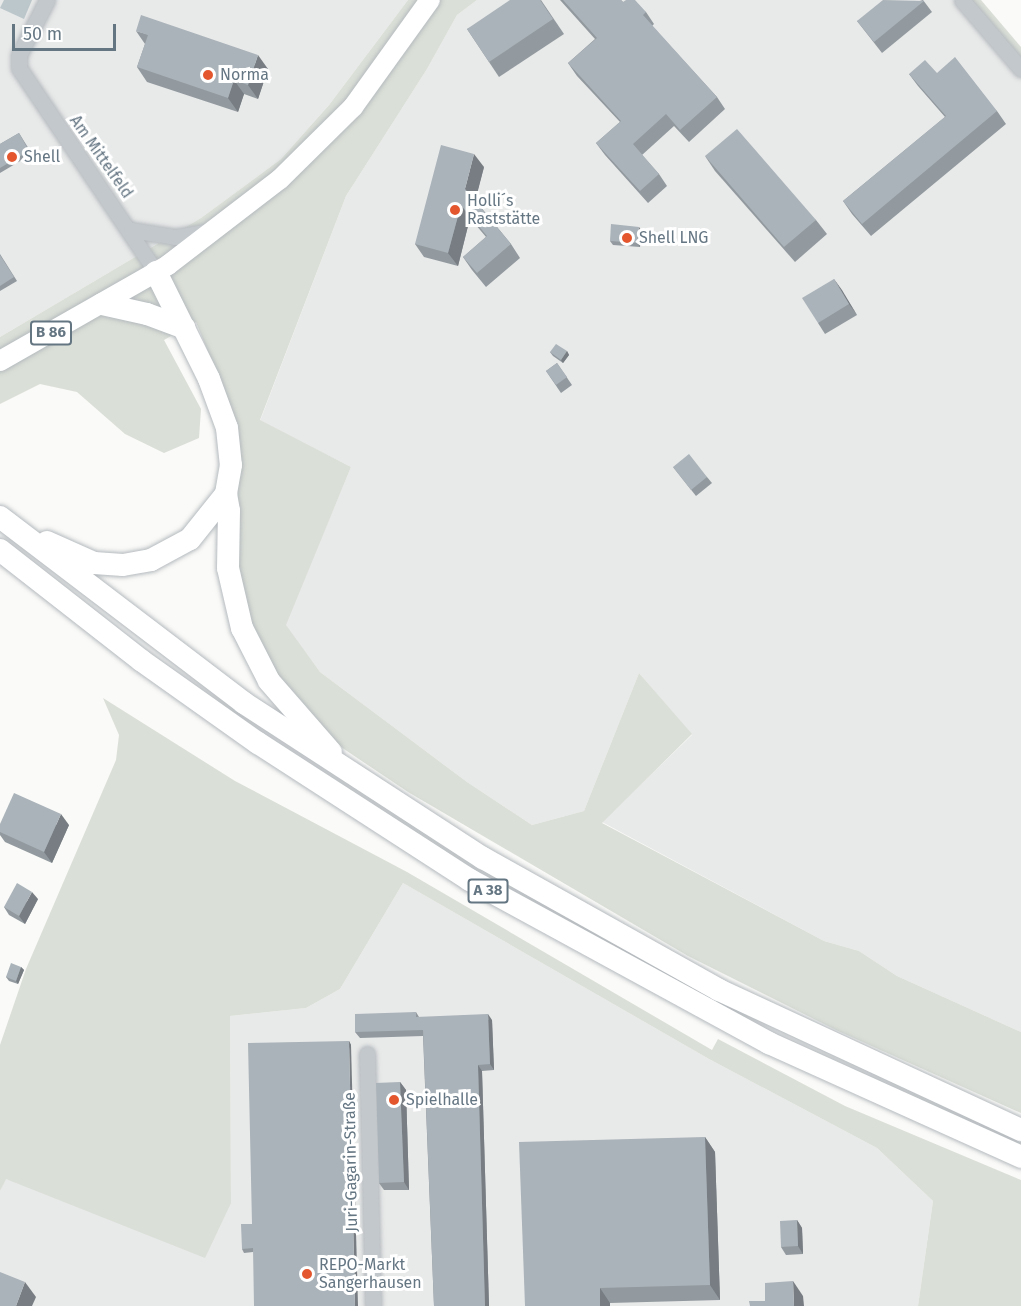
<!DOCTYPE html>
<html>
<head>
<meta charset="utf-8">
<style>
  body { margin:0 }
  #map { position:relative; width:1021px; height:1306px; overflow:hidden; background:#fafaf8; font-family:"Fira Sans",sans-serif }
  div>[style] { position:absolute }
  .built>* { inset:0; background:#e8e9e9 }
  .green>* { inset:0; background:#dadfd7 }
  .water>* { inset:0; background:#bbc7cb }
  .roads { filter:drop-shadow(0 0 2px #b5babe) drop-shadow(0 0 2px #b5babe) }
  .minor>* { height:15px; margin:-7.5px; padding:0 7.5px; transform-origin:7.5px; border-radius:7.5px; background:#c3c8cc }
  .major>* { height:20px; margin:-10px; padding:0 10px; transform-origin:10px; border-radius:10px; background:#fff }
  .highway>* { height:22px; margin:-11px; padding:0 11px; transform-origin:11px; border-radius:11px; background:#fff }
  .wall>* { inset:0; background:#929a9f }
  .shaded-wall>* { inset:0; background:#777d82 }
  .building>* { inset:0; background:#aab3b9 }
  .dots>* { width:16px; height:16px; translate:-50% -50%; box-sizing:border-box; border:3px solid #fff; border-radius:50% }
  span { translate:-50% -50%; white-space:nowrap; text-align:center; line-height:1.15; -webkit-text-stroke:6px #fff; paint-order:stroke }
  .shield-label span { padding:2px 4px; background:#fff; border:2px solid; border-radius:4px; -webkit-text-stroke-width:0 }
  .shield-label { font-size:15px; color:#657683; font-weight:700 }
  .poi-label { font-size:16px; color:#657683 }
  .left { translate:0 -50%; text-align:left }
  .street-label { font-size:16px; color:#657683 }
  .scale { position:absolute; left:12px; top:24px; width:104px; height:27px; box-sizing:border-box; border:3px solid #657683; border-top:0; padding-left:8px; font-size:18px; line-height:21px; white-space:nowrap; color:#657683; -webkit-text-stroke:4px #fff; paint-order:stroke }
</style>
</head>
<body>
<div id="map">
  <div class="built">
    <i style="clip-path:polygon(0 0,408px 0,329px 105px,281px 159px,201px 218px,0 337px)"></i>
    <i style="clip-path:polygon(477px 0,970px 0,1021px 60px,1021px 1032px,897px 976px,859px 951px,824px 941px,602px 822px,692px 735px,639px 673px,584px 811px,532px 825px,467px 782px,320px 672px,285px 625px,351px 467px,260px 421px,346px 196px,427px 69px,457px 15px)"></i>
    <i style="clip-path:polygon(403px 883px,709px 1059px,877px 1148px,933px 1201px,918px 1306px,0 1306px,0 1191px,5px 1179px,231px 1203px,230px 1016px,306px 1008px,340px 989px)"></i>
  </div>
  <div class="green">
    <i style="clip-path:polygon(408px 0,477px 0,457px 15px,427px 69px,346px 196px,260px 420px,351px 467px,286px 625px,320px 672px,467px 782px,532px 825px,584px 811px,639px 673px,692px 734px,602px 823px,824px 941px,859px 951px,897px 976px,1021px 1032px,1021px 1113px,836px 1030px,688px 956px,408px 792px,341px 747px,294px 704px,241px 606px,229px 404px,196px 322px,164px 340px,201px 409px,199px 438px,164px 453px,125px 434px,77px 392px,40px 384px,0 404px,0 337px,201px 218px,281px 159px,329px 105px)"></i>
    <i style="clip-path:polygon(970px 0,981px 0,1021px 47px,1021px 60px)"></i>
    <i style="clip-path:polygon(103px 698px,235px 781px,407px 872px,712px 1050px,718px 1039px,845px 1106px,1021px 1180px,1021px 1306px,918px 1306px,933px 1201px,877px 1148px,709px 1059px,403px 883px,340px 989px,306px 1008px,230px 1016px,231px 1203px,205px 1258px,6px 1179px,0 1191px,0 1045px,26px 969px,116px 760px,119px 735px)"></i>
  </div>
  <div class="water">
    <i style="clip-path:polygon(4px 0,32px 0,24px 19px,0 8px)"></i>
  </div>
  <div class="roads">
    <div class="minor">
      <i style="left:47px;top:0;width:62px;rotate:117deg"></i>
      <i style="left:19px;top:55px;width:13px;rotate:90deg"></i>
      <i style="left:19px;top:68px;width:246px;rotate:56.1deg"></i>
      <i style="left:962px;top:0;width:91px;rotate:49.5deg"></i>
      <i style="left:131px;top:230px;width:46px;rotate:8.8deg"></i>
      <i style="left:176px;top:237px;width:39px;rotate:-10deg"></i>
      <i style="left:367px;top:1054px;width:252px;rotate:88.6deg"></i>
    </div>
    <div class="major">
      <i style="left:0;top:361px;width:193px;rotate:-29.7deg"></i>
      <i style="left:168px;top:265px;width:141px;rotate:-37.5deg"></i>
      <i style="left:280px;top:179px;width:103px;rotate:-44.6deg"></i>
      <i style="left:353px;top:107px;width:132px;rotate:-54.3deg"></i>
    </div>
    <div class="highway">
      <i style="left:156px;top:272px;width:119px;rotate:63.6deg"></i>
      <i style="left:209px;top:379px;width:52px;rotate:69.8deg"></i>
      <i style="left:227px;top:428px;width:37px;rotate:84deg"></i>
      <i style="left:231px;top:465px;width:29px;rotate:100deg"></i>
      <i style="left:226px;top:494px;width:17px;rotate:80deg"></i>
      <i style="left:229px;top:511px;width:57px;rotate:91deg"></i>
      <i style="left:228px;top:568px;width:62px;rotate:76.9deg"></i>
      <i style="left:242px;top:628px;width:59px;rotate:63deg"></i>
      <i style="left:269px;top:681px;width:94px;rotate:48.9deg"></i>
      <i style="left:102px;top:304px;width:46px;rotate:12.5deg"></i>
      <i style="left:147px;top:314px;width:40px;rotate:20.2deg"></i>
      <i style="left:0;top:517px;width:307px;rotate:37.3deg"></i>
      <i style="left:244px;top:703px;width:285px;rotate:33deg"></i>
      <i style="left:483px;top:858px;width:270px;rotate:29.2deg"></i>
      <i style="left:719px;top:990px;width:333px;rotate:24.9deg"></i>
      <i style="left:47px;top:542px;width:51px;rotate:24.1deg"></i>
      <i style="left:94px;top:563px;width:29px;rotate:4deg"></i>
      <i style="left:123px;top:565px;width:28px;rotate:-10deg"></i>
      <i style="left:151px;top:560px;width:44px;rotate:-28.3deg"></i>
      <i style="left:190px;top:539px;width:58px;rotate:-51.3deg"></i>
      <i style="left:0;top:550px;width:180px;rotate:38deg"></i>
      <i style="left:142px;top:661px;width:142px;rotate:35.3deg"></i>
      <i style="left:258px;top:743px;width:252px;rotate:32.9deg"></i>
      <i style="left:470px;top:880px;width:341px;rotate:28.6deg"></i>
      <i style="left:769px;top:1043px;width:277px;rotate:24.3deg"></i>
    </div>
  </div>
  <div class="wall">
    <i style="clip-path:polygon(541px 0,564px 34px,499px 77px,467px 29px)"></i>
    <i style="clip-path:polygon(560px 0,621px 0,623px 2px,646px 12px,654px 24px,652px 26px,717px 97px,725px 109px,689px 142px,674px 126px,642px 155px,659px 174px,667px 186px,648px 203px,605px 155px,596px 143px,620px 122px,577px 76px,568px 63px,595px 39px)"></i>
    <i style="clip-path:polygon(923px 0,932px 12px,882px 53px,857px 21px)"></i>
    <i style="clip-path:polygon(136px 31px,268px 69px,258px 99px,244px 94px,238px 112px,147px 82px,137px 67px,145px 44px)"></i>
    <i style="clip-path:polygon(937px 73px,997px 111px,1006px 124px,871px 236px,852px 214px,843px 201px,945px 117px,918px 86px,909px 74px)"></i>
    <i style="clip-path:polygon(19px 133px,32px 154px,0 173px,0 144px)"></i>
    <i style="clip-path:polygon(705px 156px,816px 220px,827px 234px,795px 262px,715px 171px)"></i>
    <i style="clip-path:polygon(484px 167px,475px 200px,511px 244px,520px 258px,486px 287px,472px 270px,463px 257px,486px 237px,470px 218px,458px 266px,424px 257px,415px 244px)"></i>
    <i style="clip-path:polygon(641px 230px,640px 247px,613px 245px,610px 241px)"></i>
    <i style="clip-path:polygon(0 254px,17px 281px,0 291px)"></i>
    <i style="clip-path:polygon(834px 279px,857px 315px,825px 334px,818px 323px)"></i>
    <i style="clip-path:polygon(567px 351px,569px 355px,563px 363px,553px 356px,550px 352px)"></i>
    <i style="clip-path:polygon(557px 363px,572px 385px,561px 393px,546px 371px)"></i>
    <i style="clip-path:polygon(673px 467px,707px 477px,712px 483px,696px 496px)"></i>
    <i style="clip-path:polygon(0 824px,69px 825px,52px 863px,5px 842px,0 835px)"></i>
    <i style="clip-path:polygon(38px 899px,25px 924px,9px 915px,4px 907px)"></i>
    <i style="clip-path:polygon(21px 967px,24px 970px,18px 984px,9px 981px,6px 977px)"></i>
    <i style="clip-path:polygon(416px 1012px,419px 1017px,492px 1020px,494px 1070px,482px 1071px,489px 1306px,434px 1306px,423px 1036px,360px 1038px,355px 1032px)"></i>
    <i style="clip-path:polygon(349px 1041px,351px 1045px,253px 1252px,244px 1253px,242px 1249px,252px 1224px)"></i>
    <i style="clip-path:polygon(400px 1082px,406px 1090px,409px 1190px,384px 1190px,379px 1183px)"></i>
    <i style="clip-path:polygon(705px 1137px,715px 1152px,720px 1300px,610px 1303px,610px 1306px,525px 1306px)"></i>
    <i style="clip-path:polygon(797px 1220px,802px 1228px,803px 1254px,786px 1255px,781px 1247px)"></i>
  </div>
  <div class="shaded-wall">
    <i style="clip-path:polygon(258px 55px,268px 69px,258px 99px,248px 85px)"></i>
    <i style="clip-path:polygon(234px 80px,244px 94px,238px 112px,228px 98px)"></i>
    <i style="clip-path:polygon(474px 154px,484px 167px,475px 202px,465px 189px)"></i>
    <i style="clip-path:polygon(461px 205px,470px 218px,458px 266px,448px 253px)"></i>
    <i style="clip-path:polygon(639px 227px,641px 230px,640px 247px,637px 243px)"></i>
    <i style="clip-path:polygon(834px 279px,842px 290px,857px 315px,849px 304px)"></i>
    <i style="clip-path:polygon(567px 351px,569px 355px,563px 363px,561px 360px)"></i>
    <i style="clip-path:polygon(61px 814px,69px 825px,52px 863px,44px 852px)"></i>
    <i style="clip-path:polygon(32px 892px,38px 899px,25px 924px,19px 916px)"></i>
    <i style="clip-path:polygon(21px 967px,24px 970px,18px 984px,16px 981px)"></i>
    <i style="clip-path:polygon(488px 1014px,492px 1020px,494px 1070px,490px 1064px)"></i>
    <i style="clip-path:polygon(349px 1041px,351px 1045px,358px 1306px,355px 1306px)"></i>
    <i style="clip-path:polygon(478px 1065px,482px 1071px,489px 1306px,485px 1306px)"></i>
    <i style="clip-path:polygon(400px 1082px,406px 1090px,409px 1190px,404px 1182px)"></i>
    <i style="clip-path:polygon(705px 1137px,715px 1152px,720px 1300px,710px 1285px)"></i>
    <i style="clip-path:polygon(797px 1220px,802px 1228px,803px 1254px,798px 1246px)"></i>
    <i style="clip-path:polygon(793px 1281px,803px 1296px,804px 1306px,794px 1306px)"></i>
    <i style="clip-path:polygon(25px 1282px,36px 1297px,32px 1306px,16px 1306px)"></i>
    <i style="clip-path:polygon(600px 1288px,610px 1303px,610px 1306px,600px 1306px)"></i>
  </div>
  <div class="building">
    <i style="clip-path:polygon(510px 0,540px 0,553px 19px,489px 62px,467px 29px)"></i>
    <i style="clip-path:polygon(563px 0,621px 0,623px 2px,626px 0,635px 0,646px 12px,643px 15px,717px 97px,680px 130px,666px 114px,633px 144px,659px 174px,640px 191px,596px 143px,621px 121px,568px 63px,597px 38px)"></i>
    <i style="clip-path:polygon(883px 0,924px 1px,874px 42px,857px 21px)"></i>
    <i style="clip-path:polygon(141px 15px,258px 55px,248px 85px,234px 80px,228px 98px,137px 67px,148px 35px,136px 31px)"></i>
    <i style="clip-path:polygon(955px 57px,997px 111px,862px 224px,843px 201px,946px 116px,909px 74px,925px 60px,937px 73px)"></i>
    <i style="clip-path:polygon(737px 129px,816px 220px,784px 247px,705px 156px)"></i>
    <i style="clip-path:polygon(19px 133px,29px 151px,0 168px,0 144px)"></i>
    <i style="clip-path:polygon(441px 145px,474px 154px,465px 189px,511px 244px,477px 273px,463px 257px,487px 236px,461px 205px,448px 253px,415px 244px)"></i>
    <i style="clip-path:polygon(611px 224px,639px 227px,637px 243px,610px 241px)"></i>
    <i style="clip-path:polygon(0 255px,14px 277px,0 286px)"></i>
    <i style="clip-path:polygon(834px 279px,849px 304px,818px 323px,802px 298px)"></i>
    <i style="clip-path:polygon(556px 344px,567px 351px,561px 360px,550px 352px)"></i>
    <i style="clip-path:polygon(557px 363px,567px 377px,556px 385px,546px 371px)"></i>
    <i style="clip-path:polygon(689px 454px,707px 477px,691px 490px,673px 467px)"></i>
    <i style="clip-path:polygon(14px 793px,61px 814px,44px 852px,0 832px,0 824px)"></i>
    <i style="clip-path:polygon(17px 883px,32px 892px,19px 916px,4px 907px)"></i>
    <i style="clip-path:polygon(11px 963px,21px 967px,16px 981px,6px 977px)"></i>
    <i style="clip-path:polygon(416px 1012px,416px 1017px,488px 1014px,490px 1064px,478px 1065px,485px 1306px,434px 1306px,423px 1030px,355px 1032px,355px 1014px)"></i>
    <i style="clip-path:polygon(349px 1041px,355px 1306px,254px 1306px,253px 1248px,242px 1249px,241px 1224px,252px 1224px,248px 1043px)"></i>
    <i style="clip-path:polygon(400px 1082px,404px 1182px,379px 1183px,376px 1083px)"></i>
    <i style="clip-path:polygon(705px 1137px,710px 1285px,600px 1288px,600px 1306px,525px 1306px,519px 1142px)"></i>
    <i style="clip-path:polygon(797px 1220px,798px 1246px,781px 1247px,780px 1221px)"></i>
    <i style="clip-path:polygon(0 1272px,25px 1282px,16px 1306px,0 1306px)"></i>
    <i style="clip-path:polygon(793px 1281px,794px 1306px,750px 1306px,749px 1301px,765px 1301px,765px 1283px)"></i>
  </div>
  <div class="dots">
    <i style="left:208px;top:75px;background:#e4572e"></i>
    <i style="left:12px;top:157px;background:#e4572e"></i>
    <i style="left:455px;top:210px;background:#e4572e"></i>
    <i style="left:627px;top:238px;background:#e4572e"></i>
    <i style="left:394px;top:1100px;background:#e4572e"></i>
    <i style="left:307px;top:1274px;background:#e4572e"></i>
  </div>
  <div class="shield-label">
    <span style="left:51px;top:333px">B 86</span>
    <span style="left:488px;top:891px">A 38</span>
  </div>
  <div class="poi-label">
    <span class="left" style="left:220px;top:75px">Norma</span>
    <span class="left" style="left:24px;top:157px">Shell</span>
    <span class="left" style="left:467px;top:210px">Holli´s<br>Raststätte</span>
    <span class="left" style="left:639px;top:238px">Shell LNG</span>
    <span class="left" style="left:406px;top:1100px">Spielhalle</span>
    <span class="left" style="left:319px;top:1274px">REPO-Markt<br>Sangerhausen</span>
  </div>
  <div class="street-label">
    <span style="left:101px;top:157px;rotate:55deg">Am Mittelfeld</span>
    <span style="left:351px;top:1162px;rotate:-91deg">Juri-Gagarin-Straße</span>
  </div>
  <div class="scale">50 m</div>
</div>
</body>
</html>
